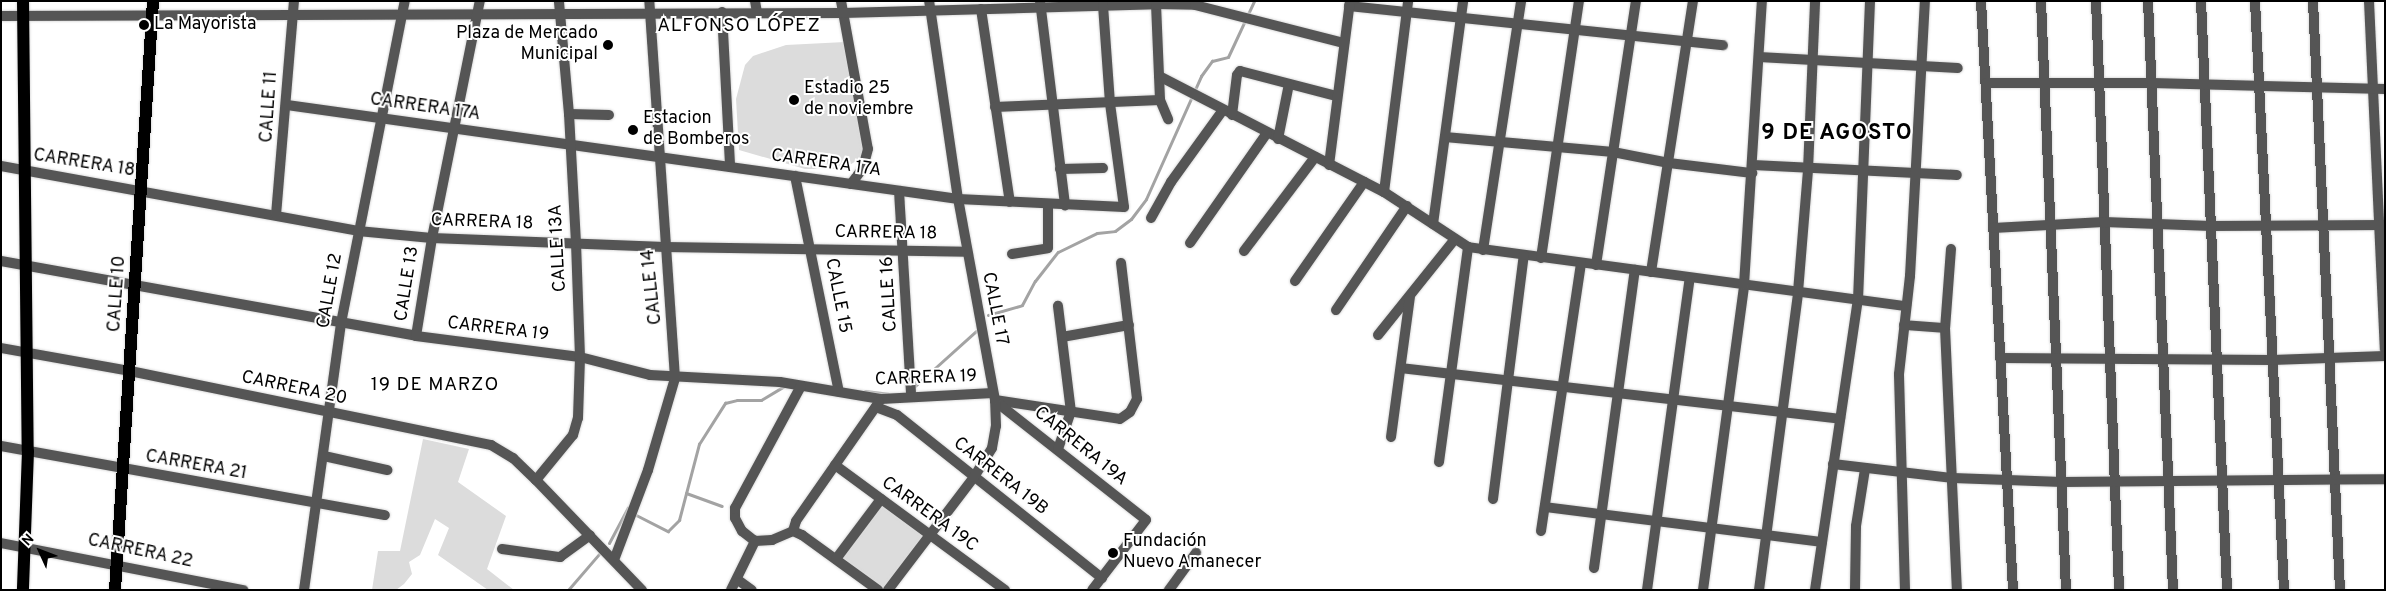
<!DOCTYPE html>
<html>
<head>
<meta charset="utf-8">
<style>
  body { margin:0 }
  #map { position:relative; width:2386px; height:591px; overflow:hidden; background:#fff; font-family:Overpass,sans-serif }
  div>[style] { position:absolute }
  .green>* { inset:0; background:#dcdcdc }
  .stream>* { height:3px; margin:-1.5px; padding:0 1.5px; transform-origin:1.5px; border-radius:1.5px; background:#a3a3a3 }
  .roads { filter:drop-shadow(0 0 1px #dbdbdb) drop-shadow(0 0 1px #dbdbdb) }
  .minor>* { height:10px; margin:-5px; padding:0 5px; transform-origin:5px; border-radius:5px; background:#555 }
  .major>* { height:12px; margin:-6px; padding:0 6px; transform-origin:6px; border-radius:6px; background:#000 }
  .dots>* { width:14px; height:14px; translate:-50% -50%; box-sizing:border-box; border:2px solid #fff; border-radius:50% }
  span { translate:-50% -50%; white-space:nowrap; text-align:center; line-height:1.15; -webkit-text-stroke:4px #fff; paint-order:stroke }
  .poi-label { font-size:18px; color:#000 }
  .left { translate:0 -50%; text-align:left }
  .right { translate:-100% -50%; text-align:right }
  .street-label { font-size:18px; color:#000 }
  .neighbourhood-label { font-size:19px; color:#000; letter-spacing:1px }
  .district-label { font-size:22px; color:#000; font-weight:700; letter-spacing:1px }
  .frame { position:absolute; inset:0; border:2px solid #000; pointer-events:none }
  .north { position:absolute; left:15px; top:526px; width:50px; height:50px; -webkit-text-stroke:4px #fff; paint-order:stroke; rotate:313deg; font-size:14px; font-weight:700; line-height:20px; text-align:center; color:#000 }
  .north::after { content:''; display:block; margin:auto; width:18px; height:22px; background:#000; clip-path:polygon(50% 0,100% 100%,50% 72%,0 100%) }
</style>
</head>
<body>
<div id="map">
  <div class="green">
    <i style="clip-path:polygon(845px 42px,863px 148px,861px 158px,843px 169px,805px 169px,739px 150px,736px 99px,745px 65px,753px 56px,786px 45px)"></i>
    <i style="clip-path:polygon(423px 439px,469px 449px,458px 482px,506px 516px,487px 569px,514px 590px,488px 590px,438px 555px,449px 528px,435px 519px,420px 555px,409px 562px,412px 574px,404px 584px,396px 590px,372px 590px,378px 551px,400px 551px)"></i>
    <i style="clip-path:polygon(881px 504px,924px 536px,884px 590px,840px 558px)"></i>
  </div>
  <div class="stream">
    <i style="left:988px;top:315px;width:35px;rotate:-16deg"></i>
    <i style="left:1022px;top:305px;width:27px;rotate:-62deg"></i>
    <i style="left:1035px;top:281px;width:37px;rotate:-52deg"></i>
    <i style="left:1058px;top:252px;width:43px;rotate:-26deg"></i>
    <i style="left:1097px;top:233px;width:18px;rotate:-6deg"></i>
    <i style="left:1115px;top:231px;width:20px;rotate:-37deg"></i>
    <i style="left:1131px;top:219px;width:25px;rotate:-53deg"></i>
    <i style="left:1146px;top:199px;width:135px;rotate:-65.9deg"></i>
    <i style="left:1201px;top:76px;width:19px;rotate:-54deg"></i>
    <i style="left:1212px;top:61px;width:16px;rotate:-14deg"></i>
    <i style="left:1228px;top:57px;width:62px;rotate:-65.1deg"></i>
    <i style="left:915px;top:386px;width:82px;rotate:-42deg"></i>
    <i style="left:865px;top:391px;width:23px;rotate:7deg"></i>
    <i style="left:686px;top:493px;width:38px;rotate:20deg"></i>
    <i style="left:636px;top:515px;width:36px;rotate:27deg"></i>
    <i style="left:668px;top:531px;width:16px;rotate:-45deg"></i>
    <i style="left:679px;top:520px;width:79px;rotate:-75.3deg"></i>
    <i style="left:699px;top:444px;width:49px;rotate:-57.6deg"></i>
    <i style="left:725px;top:403px;width:12px;rotate:-14deg"></i>
    <i style="left:737px;top:400px;width:24px"></i>
    <i style="left:761px;top:400px;width:26px;rotate:-31deg"></i>
    <i style="left:609px;top:543px;width:40px;rotate:-62deg"></i>
    <i style="left:568px;top:590px;width:48px;rotate:-49.3deg"></i>
  </div>
  <div class="roads">
    <div class="minor">
      <i style="left:755px;top:1px;width:11px;rotate:80deg"></i>
      <i style="left:841px;top:1px;width:150px;rotate:79.7deg"></i>
      <i style="left:868px;top:149px;width:20px;rotate:105deg"></i>
      <i style="left:863px;top:168px;width:20px;rotate:127deg"></i>
      <i style="left:1040px;top:1px;width:206px;rotate:83deg"></i>
      <i style="left:1981px;top:1px;width:590px;rotate:86.89deg"></i>
      <i style="left:2041px;top:1px;width:590px;rotate:87.57deg"></i>
      <i style="left:2096px;top:1px;width:589px;rotate:87.76deg"></i>
      <i style="left:2148px;top:1px;width:590px;rotate:87.57deg"></i>
      <i style="left:2201px;top:1px;width:590px;rotate:87.47deg"></i>
      <i style="left:2255px;top:1px;width:590px;rotate:87.18deg"></i>
      <i style="left:2313px;top:1px;width:590px;rotate:87.38deg"></i>
      <i style="left:2369px;top:1px;width:349px;rotate:87.4deg"></i>
      <i style="left:1156px;top:4px;width:96px;rotate:87.6deg"></i>
      <i style="left:1160px;top:100px;width:21px;rotate:67deg"></i>
      <i style="left:1349px;top:6px;width:376px;rotate:6deg"></i>
      <i style="left:981px;top:9px;width:195px;rotate:81.5deg"></i>
      <i style="left:722px;top:12px;width:155px;rotate:87deg"></i>
      <i style="left:1px;top:16px;width:842px;rotate:-0.2deg"></i>
      <i style="left:843px;top:13px;width:313px;rotate:-1.6deg"></i>
      <i style="left:1156px;top:4px;width:39px;rotate:1deg"></i>
      <i style="left:1195px;top:5px;width:154px;rotate:14.3deg"></i>
      <i style="left:1759px;top:57px;width:199px;rotate:3.2deg"></i>
      <i style="left:1159px;top:76px;width:253px;rotate:27.3deg"></i>
      <i style="left:1384px;top:192px;width:100px;rotate:33.2deg"></i>
      <i style="left:1468px;top:247px;width:442px;rotate:7.7deg"></i>
      <i style="left:1986px;top:83px;width:166px"></i>
      <i style="left:2152px;top:83px;width:233px;rotate:1.5deg"></i>
      <i style="left:287px;top:105px;width:678px;rotate:7.97deg"></i>
      <i style="left:958px;top:199px;width:166px;rotate:2.8deg"></i>
      <i style="left:1124px;top:207px;width:105px;rotate:-97.7deg"></i>
      <i style="left:1110px;top:103px;width:98px;rotate:-94.1deg"></i>
      <i style="left:995px;top:107px;width:165px;rotate:-2.4deg"></i>
      <i style="left:569px;top:114px;width:40px;rotate:1.4deg"></i>
      <i style="left:1232px;top:115px;width:40px;rotate:-82.9deg"></i>
      <i style="left:1237px;top:75px;width:5px;rotate:-53deg"></i>
      <i style="left:1240px;top:71px;width:100px;rotate:14.5deg"></i>
      <i style="left:1445px;top:137px;width:169px;rotate:5.1deg"></i>
      <i style="left:1613px;top:152px;width:57px;rotate:11.1deg"></i>
      <i style="left:1669px;top:163px;width:84px;rotate:6.9deg"></i>
      <i style="left:1278px;top:139px;width:56px;rotate:-78.7deg"></i>
      <i style="left:1329px;top:165px;width:165px;rotate:-82.7deg"></i>
      <i style="left:1753px;top:165px;width:204px;rotate:2.8deg"></i>
      <i style="left:1px;top:166px;width:363px;rotate:10.3deg"></i>
      <i style="left:358px;top:231px;width:74px;rotate:5.4deg"></i>
      <i style="left:432px;top:238px;width:233px;rotate:2.2deg"></i>
      <i style="left:665px;top:247px;width:302px;rotate:0.9deg"></i>
      <i style="left:1060px;top:169px;width:43px;rotate:-1.3deg"></i>
      <i style="left:795px;top:176px;width:220px;rotate:78.5deg"></i>
      <i style="left:899px;top:191px;width:205px;rotate:86.6deg"></i>
      <i style="left:1384px;top:192px;width:193px;rotate:-82.8deg"></i>
      <i style="left:276px;top:215px;width:215px;rotate:-85.2deg"></i>
      <i style="left:1151px;top:218px;width:41px;rotate:-60.9deg"></i>
      <i style="left:1171px;top:182px;width:89px;rotate:-54.2deg"></i>
      <i style="left:1433px;top:224px;width:225px;rotate:-82.3deg"></i>
      <i style="left:1993px;top:228px;width:111px;rotate:-3.1deg"></i>
      <i style="left:2104px;top:222px;width:107px;rotate:2.1deg"></i>
      <i style="left:2211px;top:226px;width:174px;rotate:-0.3deg"></i>
      <i style="left:1190px;top:243px;width:134px;rotate:-55deg"></i>
      <i style="left:1951px;top:249px;width:79px;rotate:94.3deg"></i>
      <i style="left:1945px;top:328px;width:262px;rotate:87.4deg"></i>
      <i style="left:1483px;top:250px;width:252px;rotate:-81.3deg"></i>
      <i style="left:1244px;top:251px;width:118px;rotate:-52.9deg"></i>
      <i style="left:1012px;top:254px;width:36px;rotate:-9deg"></i>
      <i style="left:1048px;top:248px;width:43px;rotate:-90deg"></i>
      <i style="left:1541px;top:258px;width:260px;rotate:-81.6deg"></i>
      <i style="left:1px;top:261px;width:422px;rotate:10.2deg"></i>
      <i style="left:416px;top:336px;width:165px;rotate:7.3deg"></i>
      <i style="left:580px;top:357px;width:72px;rotate:14.4deg"></i>
      <i style="left:650px;top:375px;width:130px;rotate:3.1deg"></i>
      <i style="left:780px;top:382px;width:102px;rotate:9.6deg"></i>
      <i style="left:881px;top:399px;width:112px;rotate:-3.1deg"></i>
      <i style="left:1596px;top:265px;width:267px;rotate:-81.4deg"></i>
      <i style="left:1651px;top:272px;width:274px;rotate:-81.2deg"></i>
      <i style="left:1295px;top:281px;width:121px;rotate:-55.1deg"></i>
      <i style="left:1336px;top:310px;width:126px;rotate:-55.7deg"></i>
      <i style="left:1904px;top:325px;width:41px;rotate:4.2deg"></i>
      <i style="left:1378px;top:335px;width:122px;rotate:-51.3deg"></i>
      <i style="left:416px;top:336px;width:99px;rotate:-80.7deg"></i>
      <i style="left:432px;top:238px;width:242px;rotate:-78.6deg"></i>
      <i style="left:1062px;top:337px;width:68px;rotate:-10.2deg"></i>
      <i style="left:1px;top:348px;width:131px;rotate:10.1deg"></i>
      <i style="left:130px;top:371px;width:369px;rotate:11.6deg"></i>
      <i style="left:491px;top:445px;width:26px;rotate:31deg"></i>
      <i style="left:513px;top:458px;width:32px;rotate:44deg"></i>
      <i style="left:536px;top:480px;width:153px;rotate:46.1deg"></i>
      <i style="left:2000px;top:358px;width:272px;rotate:0.4deg"></i>
      <i style="left:2272px;top:360px;width:113px;rotate:-2deg"></i>
      <i style="left:1401px;top:368px;width:442px;rotate:6.6deg"></i>
      <i style="left:801px;top:386px;width:139px;rotate:118.4deg"></i>
      <i style="left:735px;top:508px;width:10px;rotate:90deg"></i>
      <i style="left:735px;top:518px;width:15px;rotate:62deg"></i>
      <i style="left:742px;top:531px;width:16px;rotate:38deg"></i>
      <i style="left:755px;top:541px;width:17px;rotate:-3deg"></i>
      <i style="left:772px;top:540px;width:23px;rotate:-23deg"></i>
      <i style="left:793px;top:531px;width:10px;rotate:24deg"></i>
      <i style="left:802px;top:535px;width:94px;rotate:35.9deg"></i>
      <i style="left:995px;top:400px;width:126px;rotate:8.6deg"></i>
      <i style="left:1120px;top:419px;width:12px;rotate:-35deg"></i>
      <i style="left:1130px;top:412px;width:15px;rotate:-62deg"></i>
      <i style="left:1137px;top:399px;width:137px;rotate:-96.7deg"></i>
      <i style="left:995px;top:401px;width:192px;rotate:38.2deg"></i>
      <i style="left:1146px;top:520px;width:88px;rotate:127.6deg"></i>
      <i style="left:876px;top:407px;width:22px;rotate:21deg"></i>
      <i style="left:897px;top:415px;width:262px;rotate:38.5deg"></i>
      <i style="left:1391px;top:437px;width:141px;rotate:-82.3deg"></i>
      <i style="left:1px;top:446px;width:390px;rotate:10.2deg"></i>
      <i style="left:1058px;top:449px;width:39px;rotate:-71deg"></i>
      <i style="left:1071px;top:412px;width:107px;rotate:-97deg"></i>
      <i style="left:324px;top:456px;width:65px;rotate:12.5deg"></i>
      <i style="left:1439px;top:462px;width:217px;rotate:-82.3deg"></i>
      <i style="left:1833px;top:464px;width:121px;rotate:6.7deg"></i>
      <i style="left:1953px;top:478px;width:109px;rotate:2.1deg"></i>
      <i style="left:2062px;top:482px;width:323px;rotate:-0.5deg"></i>
      <i style="left:835px;top:465px;width:211px;rotate:36.3deg"></i>
      <i style="left:536px;top:480px;width:58px;rotate:-50.6deg"></i>
      <i style="left:573px;top:435px;width:18px;rotate:-74deg"></i>
      <i style="left:578px;top:418px;width:61px;rotate:-88.1deg"></i>
      <i style="left:580px;top:357px;width:114px;rotate:-92deg"></i>
      <i style="left:576px;top:243px;width:129px;rotate:-93.1deg"></i>
      <i style="left:569px;top:114px;width:113px;rotate:-95.1deg"></i>
      <i style="left:1493px;top:499px;width:246px;rotate:-82.8deg"></i>
      <i style="left:1545px;top:507px;width:279px;rotate:7.2deg"></i>
      <i style="left:793px;top:531px;width:10px;rotate:-73deg"></i>
      <i style="left:796px;top:521px;width:145px;rotate:-55.1deg"></i>
      <i style="left:1541px;top:531px;width:271px;rotate:-81.5deg"></i>
      <i style="left:1px;top:543px;width:247px;rotate:11deg"></i>
      <i style="left:502px;top:549px;width:59px;rotate:7.9deg"></i>
      <i style="left:560px;top:557px;width:37px;rotate:-36deg"></i>
      <i style="left:836px;top:559px;width:75px;rotate:-53.1deg"></i>
      <i style="left:614px;top:560px;width:96px;rotate:-69.3deg"></i>
      <i style="left:648px;top:470px;width:96px;rotate:-73.6deg"></i>
      <i style="left:675px;top:378px;width:378px;rotate:-93.9deg"></i>
      <i style="left:1594px;top:568px;width:301px;rotate:-82.2deg"></i>
      <i style="left:738px;top:580px;width:17px;rotate:36deg"></i>
      <i style="left:304px;top:590px;width:270px;rotate:-82.1deg"></i>
      <i style="left:341px;top:323px;width:328px;rotate:-78.8deg"></i>
      <i style="left:731px;top:590px;width:55px;rotate:-63.9deg"></i>
      <i style="left:888px;top:590px;width:142px;rotate:-52.7deg"></i>
      <i style="left:974px;top:477px;width:34px;rotate:-58deg"></i>
      <i style="left:992px;top:448px;width:22px;rotate:-80deg"></i>
      <i style="left:996px;top:426px;width:26px;rotate:-92deg"></i>
      <i style="left:995px;top:400px;width:204px;rotate:-100.4deg"></i>
      <i style="left:958px;top:199px;width:200px;rotate:-98.3deg"></i>
      <i style="left:1169px;top:590px;width:46px;rotate:-53.9deg"></i>
      <i style="left:1647px;top:590px;width:315px;rotate:-82.2deg"></i>
      <i style="left:1703px;top:590px;width:308px;rotate:-82.3deg"></i>
      <i style="left:1744px;top:285px;width:285px;rotate:-86.4deg"></i>
      <i style="left:1759px;top:590px;width:301px;rotate:-82.5deg"></i>
      <i style="left:1798px;top:292px;width:122px;rotate:-85.3deg"></i>
      <i style="left:1808px;top:170px;width:169px;rotate:-87.6deg"></i>
      <i style="left:1815px;top:590px;width:293px;rotate:-81.6deg"></i>
      <i style="left:1858px;top:300px;width:299px;rotate:-87.7deg"></i>
      <i style="left:1855px;top:590px;width:64px;rotate:-89.1deg"></i>
      <i style="left:1856px;top:526px;width:58px;rotate:-81deg"></i>
      <i style="left:1905px;top:590px;width:216px;rotate:-91.6deg"></i>
      <i style="left:1899px;top:374px;width:99px;rotate:-83.6deg"></i>
      <i style="left:1910px;top:276px;width:275px;rotate:-86.9deg"></i>
    </div>
    <div class="major">
      <i style="left:23px;top:1px;width:450px;rotate:89.4deg"></i>
      <i style="left:28px;top:451px;width:139px;rotate:92.1deg"></i>
      <i style="left:115px;top:590px;width:590px;rotate:-86.31deg"></i>
    </div>
  </div>
  <div class="dots">
    <i style="left:144px;top:25px;background:#000"></i>
    <i style="left:608px;top:45px;background:#000"></i>
    <i style="left:794px;top:100px;background:#000"></i>
    <i style="left:633px;top:130px;background:#000"></i>
    <i style="left:1113px;top:553px;background:#000"></i>
  </div>
  <div class="poi-label">
    <span class="left" style="left:154px;top:25px">La Mayorista</span>
    <span class="right" style="left:598px;top:45px">Plaza de Mercado<br>Municipal</span>
    <span class="left" style="left:804px;top:100px">Estadio 25<br>de noviembre</span>
    <span class="left" style="left:643px;top:130px">Estacion<br>de Bomberos</span>
    <span class="left" style="left:1123px;top:553px">Fundación<br>Nuevo Amanecer</span>
  </div>
  <div class="street-label">
    <span style="left:270px;top:107px;rotate:-86deg">CALLE 11</span>
    <span style="left:425px;top:108px;rotate:8deg">CARRERA 17A</span>
    <span style="left:84px;top:164px;rotate:9deg">CARRERA 18</span>
    <span style="left:826px;top:164px;rotate:8deg">CARRERA 17A</span>
    <span style="left:482px;top:223px;rotate:2deg">CARRERA 18</span>
    <span style="left:886px;top:234px;rotate:1deg">CARRERA 18</span>
    <span style="left:559px;top:248px;rotate:-93deg">CALLE 13A</span>
    <span style="left:408px;top:284px;rotate:-81deg">CALLE 13</span>
    <span style="left:653px;top:287px;rotate:-96deg">CALLE 14</span>
    <span style="left:331px;top:291px;rotate:-80deg">CALLE 12</span>
    <span style="left:118px;top:294px;rotate:-86deg">CALLE 10</span>
    <span style="left:890px;top:294px;rotate:-93deg">CALLE 16</span>
    <span style="left:837px;top:296px;rotate:79deg">CALLE 15</span>
    <span style="left:994px;top:309px;rotate:79deg">CALLE 17</span>
    <span style="left:498px;top:330px;rotate:7deg">CARRERA 19</span>
    <span style="left:926px;top:379px;rotate:-2deg">CARRERA 19</span>
    <span style="left:294px;top:389px;rotate:12deg">CARRERA 20</span>
    <span style="left:1080px;top:447px;rotate:39deg">CARRERA 19A</span>
    <span style="left:196px;top:466px;rotate:10deg">CARRERA 21</span>
    <span style="left:1000px;top:477px;rotate:38deg">CARRERA 19B</span>
    <span style="left:929px;top:515px;rotate:36deg">CARRERA 19C</span>
    <span style="left:140px;top:552px;rotate:12deg">CARRERA 22</span>
  </div>
  <div class="neighbourhood-label">
    <span style="left:739px;top:27px">ALFONSO LÓPEZ</span>
    <span style="left:435px;top:386px">19 DE MARZO</span>
  </div>
  <div class="district-label">
    <span style="left:1837px;top:134px">9 DE AGOSTO</span>
  </div>
  <div class="frame"></div>
  <div class="north">N</div>
</div>
</body>
</html>
